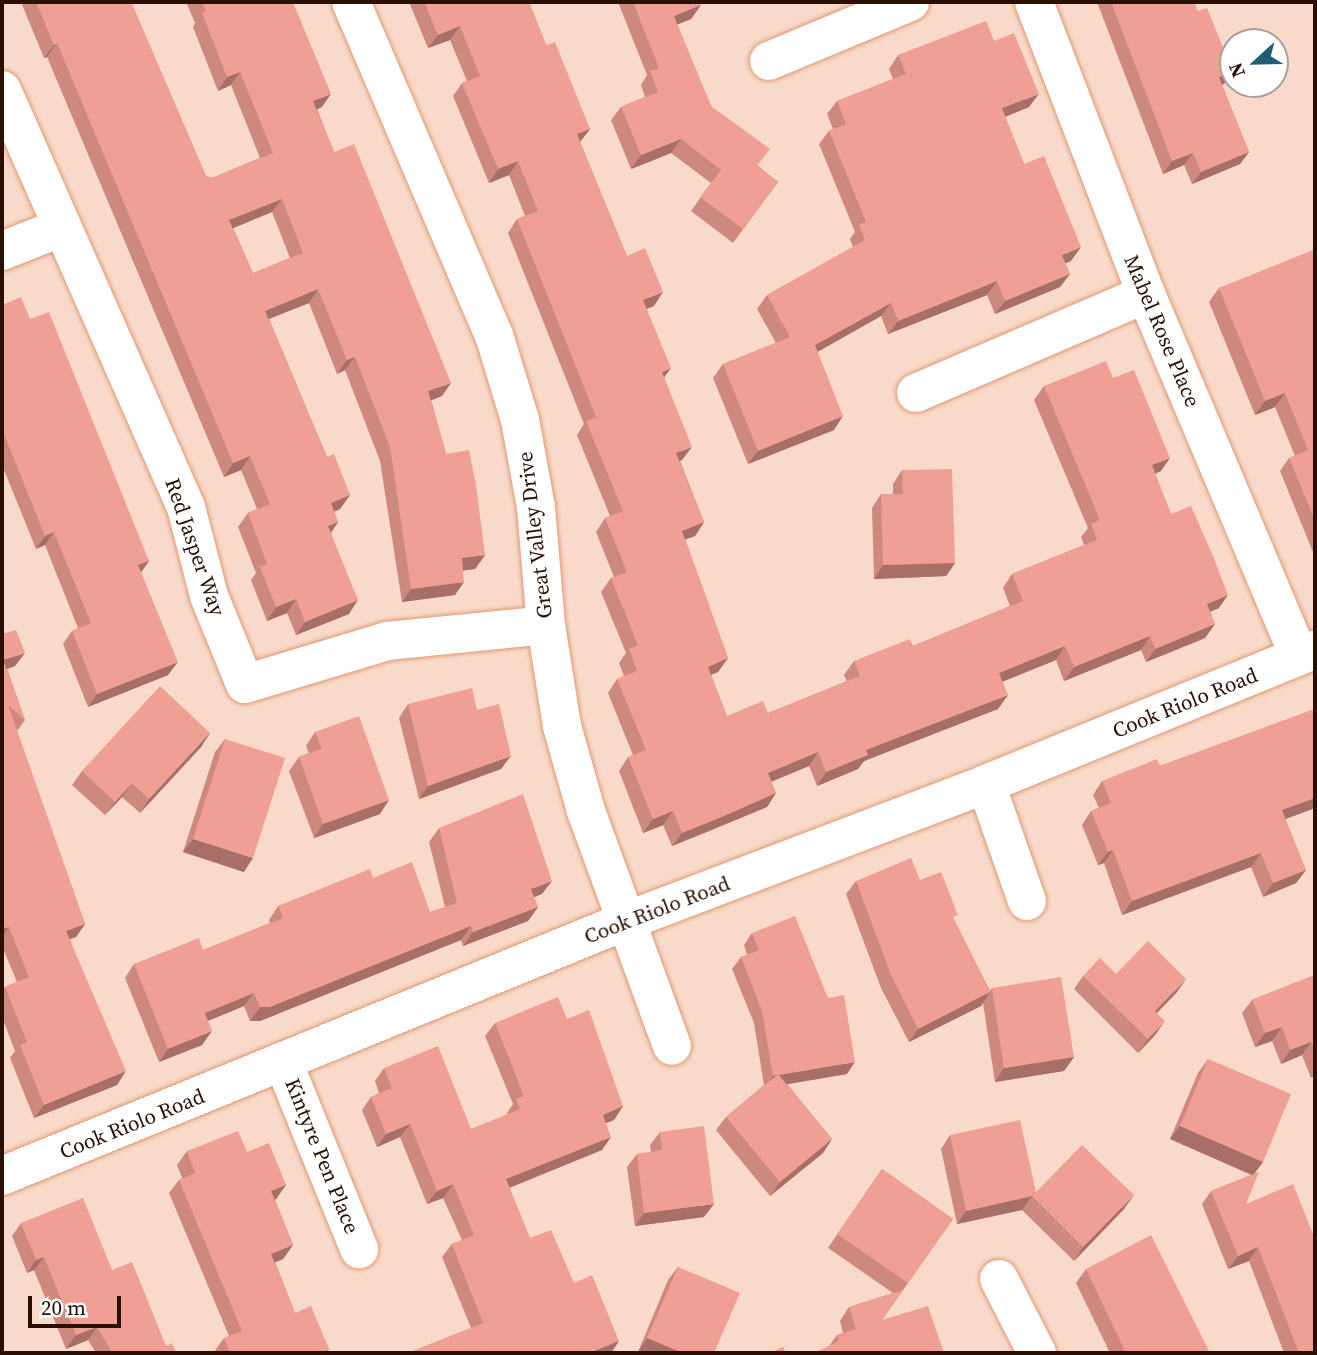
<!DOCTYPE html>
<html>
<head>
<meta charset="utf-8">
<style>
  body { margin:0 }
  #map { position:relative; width:1317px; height:1355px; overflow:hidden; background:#f9daca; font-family:"Source Serif 4",serif }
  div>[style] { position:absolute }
  .roads { filter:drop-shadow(0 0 2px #e19872) drop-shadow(0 0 2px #e19872) }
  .minor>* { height:38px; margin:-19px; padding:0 19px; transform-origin:19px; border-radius:19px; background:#fff }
  .wall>* { inset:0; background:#ce897f }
  .shaded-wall>* { inset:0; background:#a76f68 }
  .building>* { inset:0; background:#ef9f94 }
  span { translate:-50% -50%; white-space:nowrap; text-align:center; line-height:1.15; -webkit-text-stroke:5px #fff; paint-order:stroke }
  .street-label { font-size:21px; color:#2a0f02 }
  .frame { position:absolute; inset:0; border:4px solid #2a0f02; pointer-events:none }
  .north { position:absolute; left:1219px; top:28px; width:70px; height:70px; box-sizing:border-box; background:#fff; border:2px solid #aa9f9a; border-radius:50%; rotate:248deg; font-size:19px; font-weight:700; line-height:28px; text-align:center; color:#2a0f02 }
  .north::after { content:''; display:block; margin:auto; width:24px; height:32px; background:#215d75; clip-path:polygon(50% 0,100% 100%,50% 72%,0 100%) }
  .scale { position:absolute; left:28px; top:1296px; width:93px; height:32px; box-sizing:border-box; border:4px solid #2a0f02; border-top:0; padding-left:9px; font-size:21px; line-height:24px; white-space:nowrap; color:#2a0f02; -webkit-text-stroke:5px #fff; paint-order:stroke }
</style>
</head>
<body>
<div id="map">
  <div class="roads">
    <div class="minor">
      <i style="left:351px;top:2px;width:362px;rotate:66.8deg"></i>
      <i style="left:494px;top:335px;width:89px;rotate:73deg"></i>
      <i style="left:520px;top:420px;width:88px;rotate:79.6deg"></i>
      <i style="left:536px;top:507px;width:118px;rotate:85.2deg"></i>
      <i style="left:546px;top:625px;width:102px;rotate:81deg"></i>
      <i style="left:562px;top:726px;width:88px;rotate:74.2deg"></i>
      <i style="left:586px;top:811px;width:250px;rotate:69.9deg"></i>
      <i style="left:1034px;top:2px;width:313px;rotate:69deg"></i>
      <i style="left:1146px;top:294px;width:393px;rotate:67.1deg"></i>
      <i style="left:769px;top:61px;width:153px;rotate:-22.7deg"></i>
      <i style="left:2px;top:90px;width:456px;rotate:66.2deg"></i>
      <i style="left:186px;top:507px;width:92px;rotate:75.5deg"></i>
      <i style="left:209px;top:596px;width:95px;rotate:67.8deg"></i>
      <i style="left:245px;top:684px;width:148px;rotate:-16.8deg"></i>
      <i style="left:387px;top:641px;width:160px;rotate:-5.7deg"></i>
      <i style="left:2px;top:251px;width:62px;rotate:-21.6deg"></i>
      <i style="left:916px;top:393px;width:250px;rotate:-23.3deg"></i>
      <i style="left:986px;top:784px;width:124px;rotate:70.7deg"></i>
      <i style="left:284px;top:1064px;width:200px;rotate:67.9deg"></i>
      <i style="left:2px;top:1176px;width:674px;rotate:-22.23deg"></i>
      <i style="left:626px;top:921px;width:385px;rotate:-20.8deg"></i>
      <i style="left:986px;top:784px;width:355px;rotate:-22.2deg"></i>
      <i style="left:999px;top:1279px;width:83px;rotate:62.8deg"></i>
    </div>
  </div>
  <div class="wall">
    <i style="clip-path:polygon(evenodd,21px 2px,131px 2px,206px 176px,212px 178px,260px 158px,231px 85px,218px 91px,193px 27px,195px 23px,186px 2px,293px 2px,322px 107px,317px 109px,334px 152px,442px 396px,431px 400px,446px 454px,485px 555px,475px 569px,463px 570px,455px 595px,402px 602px,380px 461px,345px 370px,337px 374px,309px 303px,269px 319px,327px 457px,350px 495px,340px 509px,334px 512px,338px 522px,331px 532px,349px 614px,296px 635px,287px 613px,267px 621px,251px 580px,256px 573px,238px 527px,248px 513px,257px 509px,241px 470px,224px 477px,47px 57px,44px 58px,21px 2px,272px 212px,290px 258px,253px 273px,233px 228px,272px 212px)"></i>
    <i style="clip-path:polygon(409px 2px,529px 2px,546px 45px,590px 129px,580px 142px,627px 256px,654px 306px,646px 309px,664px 378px,682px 460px,680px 461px,704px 522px,695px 536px,685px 539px,728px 658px,718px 672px,711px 675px,727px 716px,768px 713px,847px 681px,844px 675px,854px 661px,913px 646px,1010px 606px,1003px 588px,1012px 574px,1084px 545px,1081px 537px,1088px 528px,1034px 400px,1044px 386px,1113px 378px,1161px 471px,1155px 474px,1171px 514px,1219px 608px,1210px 612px,1215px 624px,1205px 638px,1146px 662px,1141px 650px,1064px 681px,1056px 660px,1002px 682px,998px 709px,864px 761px,858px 769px,817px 786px,809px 766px,771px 782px,776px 793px,767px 807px,712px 830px,672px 846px,663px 825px,643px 833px,619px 771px,628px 757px,633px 755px,608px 693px,617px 679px,624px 676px,619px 663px,626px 653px,601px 592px,611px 578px,614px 577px,596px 532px,605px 518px,610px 516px,577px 435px,584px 424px,508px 233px,517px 219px,525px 216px,509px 175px,489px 183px,453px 96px,462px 83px,467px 81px,450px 40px,428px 48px)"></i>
    <i style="clip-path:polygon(618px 2px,699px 2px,701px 5px,691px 19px,677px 24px,711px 106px,758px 166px,778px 182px,733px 243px,691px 211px,711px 183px,671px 153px,631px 169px,611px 120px,621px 107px,645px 97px,641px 85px,647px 75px)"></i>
    <i style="clip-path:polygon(1097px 2px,1194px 2px,1224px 84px,1222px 85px,1249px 152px,1240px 164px,1192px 184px,1184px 165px,1163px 174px)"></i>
    <i style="clip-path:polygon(994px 41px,1029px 107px,1005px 117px,1024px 164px,1071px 261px,1065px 263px,1070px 274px,1060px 287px,995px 314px,987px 295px,888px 334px,881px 316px,817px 352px,834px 430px,748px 464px,713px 378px,723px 364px,776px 343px,757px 309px,767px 295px,853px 247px,850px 239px,855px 232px,819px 144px,829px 131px,833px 129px,827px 114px,837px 101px,893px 79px,889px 69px,898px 55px)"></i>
    <i style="clip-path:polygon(1315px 255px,1315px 557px,1280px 471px,1289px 458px,1295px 456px,1275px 407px,1255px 415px,1209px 302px,1219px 288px)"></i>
    <i style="clip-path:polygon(2px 305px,30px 319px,149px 561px,141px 572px,168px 675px,88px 707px,63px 644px,72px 631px,78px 628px,45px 545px,36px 549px,2px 465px)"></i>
    <i style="clip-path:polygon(902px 470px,955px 563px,946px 576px,874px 579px,872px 508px,881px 494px,893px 494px,893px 484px)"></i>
    <i style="clip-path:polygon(2px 634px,15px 666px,7px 669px,25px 720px,17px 731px,85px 924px,76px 937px,70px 939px,117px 1085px,34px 1118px,10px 1058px,15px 1051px,2px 1017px,2px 991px,5px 987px,17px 982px,2px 946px)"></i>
    <i style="clip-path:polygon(408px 704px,477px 710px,501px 769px,419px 799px,399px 718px)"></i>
    <i style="clip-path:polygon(1315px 709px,1315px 808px,1285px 819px,1306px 870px,1296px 883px,1263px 897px,1251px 867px,1122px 915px,1104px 863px,1098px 865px,1082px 825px,1091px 811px,1099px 808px,1093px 795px,1102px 781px,1160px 766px)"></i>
    <i style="clip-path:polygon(315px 732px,380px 814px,314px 838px,289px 771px,299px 757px,309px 753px,306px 746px)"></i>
    <i style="clip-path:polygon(210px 733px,201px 747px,140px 813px,122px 797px,105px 815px,72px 785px,82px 771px)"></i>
    <i style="clip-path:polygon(225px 739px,244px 872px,183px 852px,215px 752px)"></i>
    <i style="clip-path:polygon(439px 828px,542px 894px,534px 897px,538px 907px,528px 921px,463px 946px,461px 940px,260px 1021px,250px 1021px,244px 1006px,208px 1021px,202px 1045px,159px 1062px,125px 978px,134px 964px,203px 950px,270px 923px,269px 920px,278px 906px,373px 878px,430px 912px,445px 907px,429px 842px)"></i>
    <i style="clip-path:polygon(920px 880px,954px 920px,990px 991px,992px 988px,1074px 1057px,1064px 1071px,995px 1082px,983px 1003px,981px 1006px,909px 1042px,881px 988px,846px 894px,856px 881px)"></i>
    <i style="clip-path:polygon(752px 933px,847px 1074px,787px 1084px,832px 1139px,823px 1153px,770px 1196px,716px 1130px,726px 1117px,764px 1085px,754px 1023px,732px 969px,741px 957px,747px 955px,744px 945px)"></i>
    <i style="clip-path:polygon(1116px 974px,1177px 992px,1157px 1013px,1155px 1035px,1138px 1053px,1074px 989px,1083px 976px)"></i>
    <i style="clip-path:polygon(1315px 975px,1315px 1076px,1311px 1078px,1302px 1055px,1281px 1064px,1272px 1041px,1255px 1047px,1242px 1013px,1252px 1000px)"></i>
    <i style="clip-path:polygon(567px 1019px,623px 1106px,614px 1120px,606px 1123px,602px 1150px,509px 1187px,530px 1238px,574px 1283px,619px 1341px,611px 1353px,408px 1353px,471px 1328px,442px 1257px,452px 1244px,462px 1240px,443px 1198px,427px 1204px,400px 1137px,377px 1147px,362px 1110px,371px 1097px,379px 1093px,375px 1081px,384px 1068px,471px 1129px,508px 1115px,507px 1113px,513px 1104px,485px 1036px,495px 1023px)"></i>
    <i style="clip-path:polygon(1208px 1059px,1263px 1162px,1255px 1173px,1246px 1204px,1315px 1353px,1284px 1353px,1249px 1261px,1228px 1269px,1202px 1204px,1211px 1191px,1251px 1175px,1170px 1139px,1198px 1073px)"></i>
    <i style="clip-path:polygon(660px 1132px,704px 1217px,635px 1226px,627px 1167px,637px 1154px,651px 1152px,650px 1145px)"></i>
    <i style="clip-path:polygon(950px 1135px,1036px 1192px,1124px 1209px,1074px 1261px,1022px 1210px,957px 1224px,941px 1149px)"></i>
    <i style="clip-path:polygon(187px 1151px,247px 1152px,286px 1185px,276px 1199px,275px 1200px,293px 1245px,283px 1259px,275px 1262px,295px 1313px,329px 1349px,326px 1353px,215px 1353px,214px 1352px,224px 1338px,229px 1336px,169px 1193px,179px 1180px,182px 1178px,177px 1165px)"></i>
    <i style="clip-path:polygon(882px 1169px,953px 1219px,882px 1320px,829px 1346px,837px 1335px,843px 1333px,840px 1321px,849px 1307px,893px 1293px,828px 1248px)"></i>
    <i style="clip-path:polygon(21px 1223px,112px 1270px,166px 1346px,176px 1353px,96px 1353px,88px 1340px,66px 1349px,34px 1270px,27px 1273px,12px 1236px)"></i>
    <i style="clip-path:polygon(678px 1267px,714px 1353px,641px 1353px,638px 1352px,668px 1280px)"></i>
    <i style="clip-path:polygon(1086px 1269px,1210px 1353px,1110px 1353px,1076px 1283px)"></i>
  </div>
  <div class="shaded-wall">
    <i style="clip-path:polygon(701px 5px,691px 19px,664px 30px,674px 16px)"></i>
    <i style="clip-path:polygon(460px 26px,450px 40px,428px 48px,438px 35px)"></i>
    <i style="clip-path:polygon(57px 43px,47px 57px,44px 58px,54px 45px)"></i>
    <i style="clip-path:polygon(240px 72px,231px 85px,218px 91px,227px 77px)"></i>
    <i style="clip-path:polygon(1233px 72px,1224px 84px,1210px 90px,1219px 77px)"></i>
    <i style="clip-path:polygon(331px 94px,322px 107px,304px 115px,313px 101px)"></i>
    <i style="clip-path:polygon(1039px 94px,1029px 107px,992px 122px,1002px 108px)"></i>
    <i style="clip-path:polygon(590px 129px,580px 142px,577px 134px)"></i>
    <i style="clip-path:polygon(681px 139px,671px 153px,631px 169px,641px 155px)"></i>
    <i style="clip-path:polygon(1249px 152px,1240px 164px,1192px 184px,1201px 172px)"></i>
    <i style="clip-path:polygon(1193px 153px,1184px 165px,1163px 174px,1172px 161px)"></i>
    <i style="clip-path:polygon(518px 161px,509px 175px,489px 183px,498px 169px)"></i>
    <i style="clip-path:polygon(282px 199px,272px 212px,219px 234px,229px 220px)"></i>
    <i style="clip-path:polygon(1081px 247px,1071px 261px,1052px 269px,1062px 255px)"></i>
    <i style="clip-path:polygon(1070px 274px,1060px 287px,995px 314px,1005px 301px)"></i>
    <i style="clip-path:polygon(997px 281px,987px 295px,888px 334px,898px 321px)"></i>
    <i style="clip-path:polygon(318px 289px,309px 303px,256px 324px,265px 311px)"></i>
    <i style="clip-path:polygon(663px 292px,654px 306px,633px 314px,643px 300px)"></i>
    <i style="clip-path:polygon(891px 303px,881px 316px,805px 359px,815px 345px)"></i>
    <i style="clip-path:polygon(355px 357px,345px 370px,337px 374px,347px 360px)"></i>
    <i style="clip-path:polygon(671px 368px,661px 382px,662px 372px)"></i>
    <i style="clip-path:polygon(451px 383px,442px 396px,419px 405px,428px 391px)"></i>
    <i style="clip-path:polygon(1285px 393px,1275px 407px,1255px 415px,1265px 401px)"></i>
    <i style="clip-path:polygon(843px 416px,834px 430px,748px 464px,758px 451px)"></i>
    <i style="clip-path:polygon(692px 447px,682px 460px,667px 467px,676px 453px)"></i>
    <i style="clip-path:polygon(250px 456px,241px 470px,224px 477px,233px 463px)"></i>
    <i style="clip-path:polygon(1170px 458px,1161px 471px,1142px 479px,1152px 465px)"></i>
    <i style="clip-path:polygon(350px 495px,340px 509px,321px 517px,331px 503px)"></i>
    <i style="clip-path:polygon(338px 522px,329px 536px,328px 526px)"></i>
    <i style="clip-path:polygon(704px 522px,695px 536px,673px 544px,682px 531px)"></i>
    <i style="clip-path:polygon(54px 532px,45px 545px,36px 549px,45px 536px)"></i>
    <i style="clip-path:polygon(485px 555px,475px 569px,452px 572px,462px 558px)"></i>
    <i style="clip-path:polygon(149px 561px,140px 574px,138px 565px)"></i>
    <i style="clip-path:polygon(955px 563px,946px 576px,874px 579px,883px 565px)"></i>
    <i style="clip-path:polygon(464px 582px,455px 595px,402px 602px,411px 589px)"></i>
    <i style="clip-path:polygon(1228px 595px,1219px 608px,1197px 617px,1207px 604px)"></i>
    <i style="clip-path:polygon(296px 599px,287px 613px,267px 621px,276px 607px)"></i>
    <i style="clip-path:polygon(358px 600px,349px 614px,296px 635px,305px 622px)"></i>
    <i style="clip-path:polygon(1215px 624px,1205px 638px,1146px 662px,1155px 649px)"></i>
    <i style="clip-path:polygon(1150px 636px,1141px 650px,1064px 681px,1074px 667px)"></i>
    <i style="clip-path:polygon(1065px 646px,1056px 660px,989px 687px,999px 673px)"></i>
    <i style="clip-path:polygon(25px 653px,15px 666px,2px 671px,3px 660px)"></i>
    <i style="clip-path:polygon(728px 658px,718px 672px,698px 680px,708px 667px)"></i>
    <i style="clip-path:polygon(178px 662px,168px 675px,88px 707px,97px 694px)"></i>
    <i style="clip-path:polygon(1008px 695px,998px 709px,864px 761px,858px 769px,817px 786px,826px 772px,866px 750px)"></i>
    <i style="clip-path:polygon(210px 733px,201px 747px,140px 813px,149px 799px)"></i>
    <i style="clip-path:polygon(818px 752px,809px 766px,758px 787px,768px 773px)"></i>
    <i style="clip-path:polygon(511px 756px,501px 769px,419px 799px,428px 786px)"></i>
    <i style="clip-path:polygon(132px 783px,122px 797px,105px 815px,115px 802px)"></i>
    <i style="clip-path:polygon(776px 793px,767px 807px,672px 846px,682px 833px)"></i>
    <i style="clip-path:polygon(1315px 798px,1315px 808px,1272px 824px,1282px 810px)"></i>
    <i style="clip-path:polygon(389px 800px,380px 814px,314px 838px,323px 824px)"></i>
    <i style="clip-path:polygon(673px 811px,663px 825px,643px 833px,653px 819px)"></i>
    <i style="clip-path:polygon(193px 839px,253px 858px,244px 872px,183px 852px)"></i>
    <i style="clip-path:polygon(1113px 850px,1104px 863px,1098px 865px,1108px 852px)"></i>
    <i style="clip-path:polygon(1261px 853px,1251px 867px,1122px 915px,1132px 901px)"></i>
    <i style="clip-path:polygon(1306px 870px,1296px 883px,1263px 897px,1273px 883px)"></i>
    <i style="clip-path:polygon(552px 881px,542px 894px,521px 902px,531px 889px)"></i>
    <i style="clip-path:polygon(538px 907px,528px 921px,463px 946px,473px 932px)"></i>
    <i style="clip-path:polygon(85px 924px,76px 937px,57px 944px,66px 931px)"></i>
    <i style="clip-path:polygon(471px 926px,461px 940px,260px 1021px,250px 1021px,260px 1007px)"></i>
    <i style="clip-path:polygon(9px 927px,2px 937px,2px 929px)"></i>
    <i style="clip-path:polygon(1186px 979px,1177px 992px,1145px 1025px,1155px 1011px)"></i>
    <i style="clip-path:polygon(990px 992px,981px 1006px,909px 1042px,918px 1029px)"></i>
    <i style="clip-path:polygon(254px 993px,244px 1006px,195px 1026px,205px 1013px)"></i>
    <i style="clip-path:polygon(1165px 1021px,1155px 1035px,1138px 1053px,1148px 1039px)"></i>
    <i style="clip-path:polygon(1282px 1027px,1272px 1041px,1255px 1047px,1265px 1033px)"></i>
    <i style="clip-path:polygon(212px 1031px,202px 1045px,159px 1062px,168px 1049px)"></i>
    <i style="clip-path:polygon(1311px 1042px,1302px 1055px,1281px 1064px,1290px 1050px)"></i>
    <i style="clip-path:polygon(1074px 1057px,1064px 1071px,995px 1082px,1004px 1068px)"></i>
    <i style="clip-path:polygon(855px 1062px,847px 1074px,765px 1088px,773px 1076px)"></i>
    <i style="clip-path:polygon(126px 1071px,117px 1085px,34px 1118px,44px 1105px)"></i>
    <i style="clip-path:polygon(623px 1106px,614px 1120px,593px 1128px,603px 1115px)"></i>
    <i style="clip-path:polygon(410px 1124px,400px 1137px,377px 1147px,386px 1134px)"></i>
    <i style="clip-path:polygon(1180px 1126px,1263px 1162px,1253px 1175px,1170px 1139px)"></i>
    <i style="clip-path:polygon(611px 1137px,602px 1150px,497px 1193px,506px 1179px)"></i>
    <i style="clip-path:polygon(832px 1139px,823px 1153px,770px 1196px,780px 1182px)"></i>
    <i style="clip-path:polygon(453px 1184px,443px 1198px,427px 1204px,437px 1191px)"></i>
    <i style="clip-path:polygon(286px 1185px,276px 1199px,262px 1205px,271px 1191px)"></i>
    <i style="clip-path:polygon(1134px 1195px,1124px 1209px,1074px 1261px,1083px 1247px)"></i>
    <i style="clip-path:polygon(1032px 1196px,1022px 1210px,957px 1224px,966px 1211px)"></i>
    <i style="clip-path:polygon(714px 1204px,704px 1217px,635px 1226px,644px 1213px)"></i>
    <i style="clip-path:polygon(293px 1245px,283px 1259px,262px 1268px,271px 1254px)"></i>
    <i style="clip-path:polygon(1258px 1247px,1249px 1261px,1228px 1269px,1238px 1256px)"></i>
    <i style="clip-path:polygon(44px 1257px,34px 1270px,27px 1273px,36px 1260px)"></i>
    <i style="clip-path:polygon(97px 1327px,88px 1340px,66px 1349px,76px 1335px)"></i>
    <i style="clip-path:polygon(647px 1338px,683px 1353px,641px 1353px,638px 1352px)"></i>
    <i style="clip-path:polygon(619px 1341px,611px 1353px,589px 1353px)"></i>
  </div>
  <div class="building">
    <i style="clip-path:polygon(evenodd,36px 2px,131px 2px,206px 176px,212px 178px,273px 153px,240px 72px,227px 77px,202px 13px,206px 12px,202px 2px,293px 2px,331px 94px,313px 101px,334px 152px,354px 144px,451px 383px,428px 391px,446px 454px,469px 450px,476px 485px,485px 555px,462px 558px,464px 582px,411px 589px,390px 447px,355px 357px,347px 360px,318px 289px,265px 311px,327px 457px,334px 454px,350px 495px,331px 503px,338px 522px,328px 526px,358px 600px,305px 622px,296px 599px,276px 607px,260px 567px,267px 564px,248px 513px,270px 504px,250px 456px,233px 463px,57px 43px,54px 45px,36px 2px,282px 199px,303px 253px,253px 273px,229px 220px,282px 199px)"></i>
    <i style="clip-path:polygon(424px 2px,529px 2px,546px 45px,555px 42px,590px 129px,577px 134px,627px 256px,645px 248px,663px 292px,643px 300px,671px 368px,662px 372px,692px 447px,676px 453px,704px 522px,682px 531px,728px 658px,708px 667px,727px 716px,763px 701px,768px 713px,860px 676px,854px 661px,910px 639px,913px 646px,1023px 601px,1012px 574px,1097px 540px,1091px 524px,1100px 520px,1044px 386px,1106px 361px,1113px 378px,1134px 370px,1170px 458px,1152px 465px,1171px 514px,1191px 506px,1213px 556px,1228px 595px,1207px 604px,1215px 624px,1155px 649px,1150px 636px,1074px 667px,1065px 646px,999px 673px,1008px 695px,866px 750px,868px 755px,826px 772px,818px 752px,768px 773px,776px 793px,722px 817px,682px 833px,673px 811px,653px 819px,628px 757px,646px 750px,617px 679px,637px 671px,629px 649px,638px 645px,611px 578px,627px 572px,605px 518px,623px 511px,586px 421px,596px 417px,517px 219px,538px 211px,518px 161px,498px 169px,462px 83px,480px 76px,460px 26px,438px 35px)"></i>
    <i style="clip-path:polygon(633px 2px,699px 2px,701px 5px,674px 16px,711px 106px,770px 149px,757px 166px,778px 182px,743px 229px,700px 197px,721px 170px,681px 139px,641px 155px,621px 107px,658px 92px,650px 71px,659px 68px)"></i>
    <i style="clip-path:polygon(1111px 2px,1194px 2px,1198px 11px,1207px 8px,1233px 72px,1219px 77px,1249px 152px,1201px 172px,1193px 153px,1172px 161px)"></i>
    <i style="clip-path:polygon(986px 21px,994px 41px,1014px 33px,1039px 94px,1002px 108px,1024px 164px,1044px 156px,1081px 247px,1062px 255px,1070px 274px,1005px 301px,997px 281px,898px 321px,891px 303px,815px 345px,843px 416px,758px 451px,723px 364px,790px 337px,767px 295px,865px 240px,859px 225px,866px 222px,829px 131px,846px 124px,837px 101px,906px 74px,898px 55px)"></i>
    <i style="clip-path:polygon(1313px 250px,1315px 255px,1315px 520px,1289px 458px,1308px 450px,1285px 393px,1265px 401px,1219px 288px)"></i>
    <i style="clip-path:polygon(21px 297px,30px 319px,49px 312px,149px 561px,138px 565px,178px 662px,97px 694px,72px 631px,91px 623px,54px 532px,45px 536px,2px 429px,2px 305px)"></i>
    <i style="clip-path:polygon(952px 469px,955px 563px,883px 565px,881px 494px,903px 494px,902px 470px)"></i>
    <i style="clip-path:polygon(16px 630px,25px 653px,3px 660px,25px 720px,8px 705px,85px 924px,66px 931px,126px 1071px,44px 1105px,20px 1045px,27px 1042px,5px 987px,29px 977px,9px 927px,2px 929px,2px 634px)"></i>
    <i style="clip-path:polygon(160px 686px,210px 733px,149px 799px,132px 783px,115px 802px,82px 771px)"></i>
    <i style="clip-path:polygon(472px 688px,477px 710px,499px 704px,511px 756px,428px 786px,408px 704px)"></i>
    <i style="clip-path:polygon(1315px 709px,1315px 798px,1282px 810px,1306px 870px,1273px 883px,1261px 853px,1132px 901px,1113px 850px,1108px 852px,1091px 811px,1111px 803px,1102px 781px,1157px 759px,1160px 766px)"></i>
    <i style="clip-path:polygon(359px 716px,389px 800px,323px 824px,299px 757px,322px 749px,315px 732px)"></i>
    <i style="clip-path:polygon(225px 739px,285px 758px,253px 858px,193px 839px)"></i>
    <i style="clip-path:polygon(523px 794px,552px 881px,531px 889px,538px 907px,473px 932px,471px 926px,270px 1007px,260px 1007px,254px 993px,205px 1013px,212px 1031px,168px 1049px,134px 964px,199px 938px,203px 950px,283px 918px,278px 906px,370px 869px,373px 878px,412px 862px,430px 912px,457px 903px,439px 828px)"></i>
    <i style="clip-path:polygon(911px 858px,920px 880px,941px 872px,958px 915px,953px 917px,990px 992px,918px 1029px,891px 975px,856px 881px)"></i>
    <i style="clip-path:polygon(795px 916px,828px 998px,844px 995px,855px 1062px,779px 1075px,778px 1074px,773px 1076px,762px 1011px,741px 957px,759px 950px,752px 933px)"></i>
    <i style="clip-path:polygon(1148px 941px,1186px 979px,1155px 1011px,1165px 1021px,1148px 1039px,1083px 976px,1100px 958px,1116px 974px)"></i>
    <i style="clip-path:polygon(1315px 975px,1315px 1052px,1311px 1042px,1290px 1050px,1282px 1027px,1265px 1033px,1252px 1000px)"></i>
    <i style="clip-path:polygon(1061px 977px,1074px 1057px,1004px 1068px,992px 988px)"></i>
    <i style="clip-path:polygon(558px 997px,567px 1019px,589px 1010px,623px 1106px,603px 1115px,611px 1137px,506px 1179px,530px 1238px,551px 1230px,574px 1283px,592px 1275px,619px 1341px,589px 1353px,408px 1353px,483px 1323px,452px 1244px,474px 1235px,453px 1184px,437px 1191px,410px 1124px,386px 1134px,371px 1097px,392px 1088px,384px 1068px,438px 1046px,471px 1129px,520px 1109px,516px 1099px,524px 1096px,495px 1023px)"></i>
    <i style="clip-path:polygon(1208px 1059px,1291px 1094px,1263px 1162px,1180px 1126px)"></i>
    <i style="clip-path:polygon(778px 1074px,832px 1139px,780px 1182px,726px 1117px)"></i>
    <i style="clip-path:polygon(1020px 1120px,1036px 1192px,1082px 1145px,1134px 1195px,1083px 1247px,1032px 1196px,966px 1211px,950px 1135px)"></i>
    <i style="clip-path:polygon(704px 1126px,714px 1204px,644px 1213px,637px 1154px,662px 1150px,660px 1132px)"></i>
    <i style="clip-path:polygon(238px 1131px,247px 1152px,269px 1143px,286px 1185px,271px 1191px,293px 1245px,271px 1254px,295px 1313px,311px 1306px,329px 1349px,319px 1353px,230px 1353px,224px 1338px,242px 1331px,179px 1180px,195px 1173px,187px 1151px)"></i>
    <i style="clip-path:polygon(882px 1169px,953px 1219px,908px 1283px,837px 1234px)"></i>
    <i style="clip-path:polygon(1259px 1172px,1246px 1204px,1293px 1184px,1315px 1239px,1315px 1353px,1299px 1353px,1258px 1247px,1238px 1256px,1211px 1191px)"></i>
    <i style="clip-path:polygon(83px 1198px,112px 1270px,132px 1262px,166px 1346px,172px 1343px,176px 1353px,112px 1353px,97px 1327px,76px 1335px,44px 1257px,36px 1260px,21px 1223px)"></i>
    <i style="clip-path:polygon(1151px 1235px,1210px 1353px,1126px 1353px,1086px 1269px)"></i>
    <i style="clip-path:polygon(678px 1267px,740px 1293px,714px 1353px,683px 1353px,647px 1338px)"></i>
    <i style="clip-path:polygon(903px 1290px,882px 1320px,928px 1306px,944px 1353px,814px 1353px,839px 1341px,837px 1335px,856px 1329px,849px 1307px)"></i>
    <i style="clip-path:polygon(783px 1347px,786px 1353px,770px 1353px)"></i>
  </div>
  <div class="street-label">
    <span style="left:1162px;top:331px;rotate:67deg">Mabel Rose Place</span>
    <span style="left:535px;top:535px;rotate:-97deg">Great Valley Drive</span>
    <span style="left:195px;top:547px;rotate:71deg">Red Jasper Way</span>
    <span style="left:1185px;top:703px;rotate:-22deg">Cook Riolo Road</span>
    <span style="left:657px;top:910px;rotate:-21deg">Cook Riolo Road</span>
    <span style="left:132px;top:1124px;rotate:-22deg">Cook Riolo Road</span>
    <span style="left:322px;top:1156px;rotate:68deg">Kintyre Pen Place</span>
  </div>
  <div class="frame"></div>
  <div class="north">N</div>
  <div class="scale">20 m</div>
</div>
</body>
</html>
